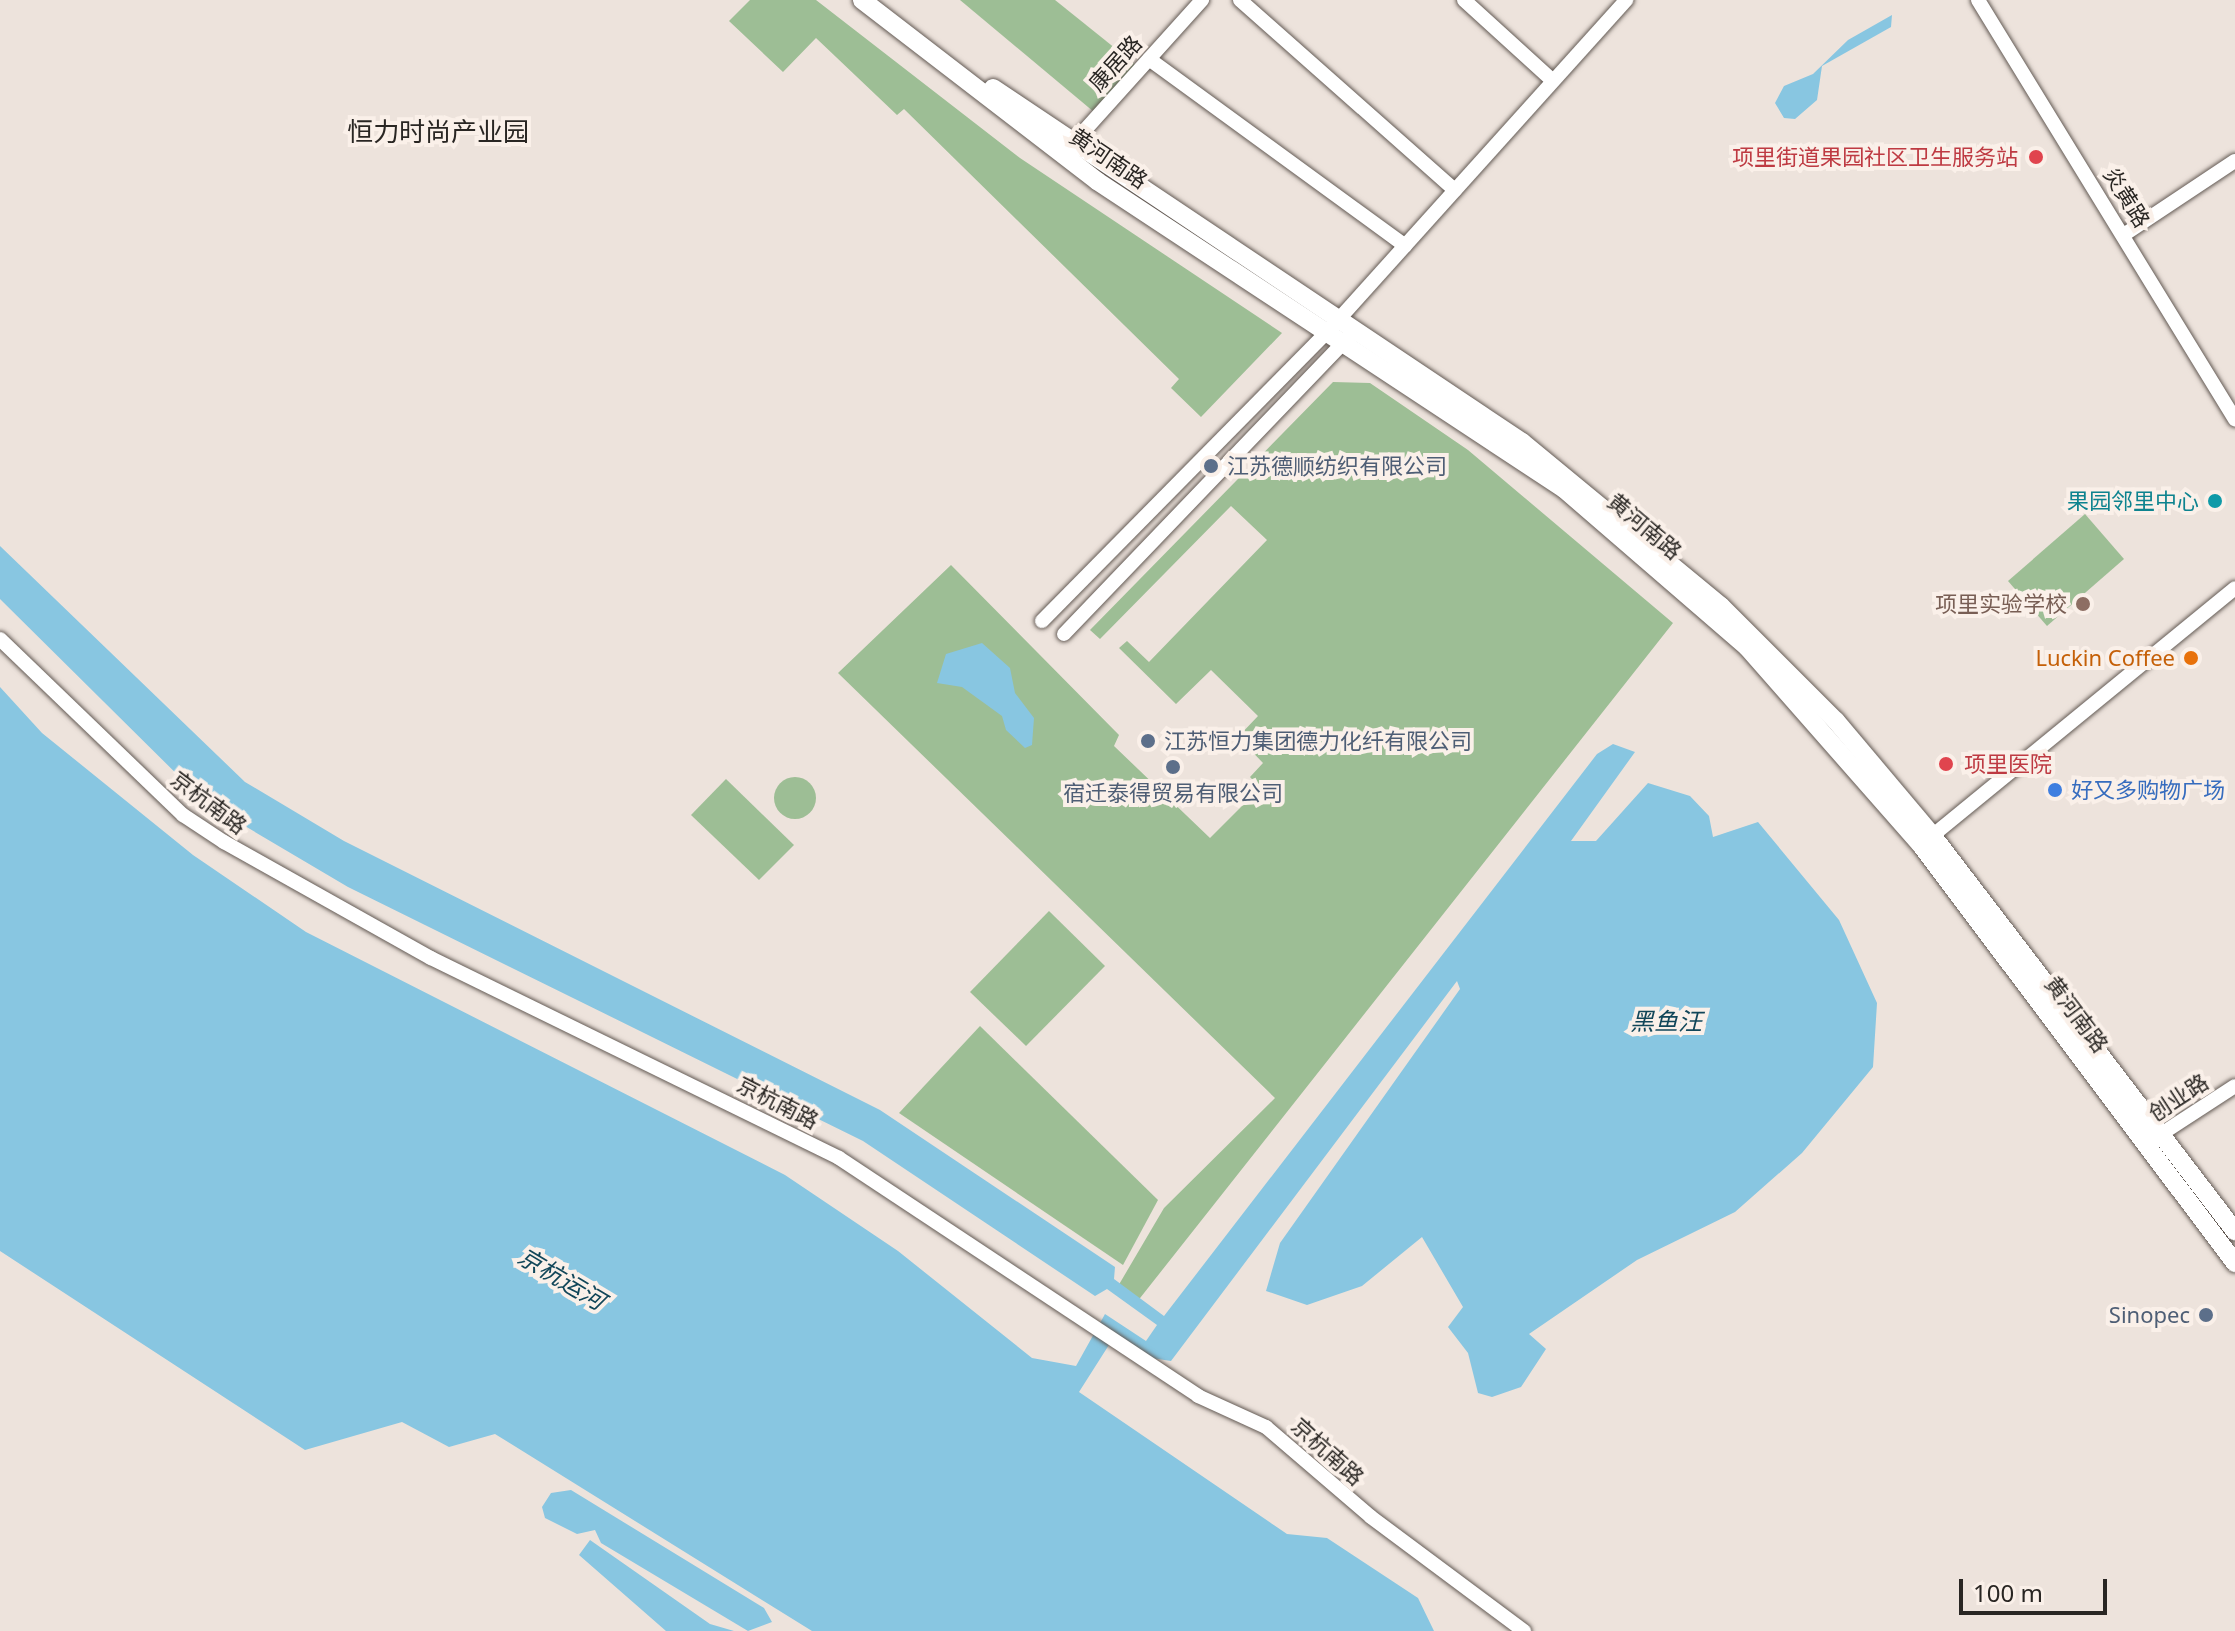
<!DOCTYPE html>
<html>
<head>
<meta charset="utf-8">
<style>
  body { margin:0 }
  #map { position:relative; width:2235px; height:1631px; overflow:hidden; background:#ede3dc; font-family:"Noto Sans","Noto Sans SC",sans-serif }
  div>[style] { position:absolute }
  .green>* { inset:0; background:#9dbe95 }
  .round { border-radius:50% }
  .water>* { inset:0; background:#88c6e1 }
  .roads { filter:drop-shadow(0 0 2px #635a54) drop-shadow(0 0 2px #635a54) }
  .minor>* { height:14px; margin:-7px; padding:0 7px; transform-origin:7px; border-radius:7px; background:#fff }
  .major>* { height:18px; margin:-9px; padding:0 9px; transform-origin:9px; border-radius:9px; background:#fff }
  .dots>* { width:22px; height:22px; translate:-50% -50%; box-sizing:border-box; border:4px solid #faf0e9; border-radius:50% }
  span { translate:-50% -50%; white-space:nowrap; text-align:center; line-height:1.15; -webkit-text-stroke:8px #faf0e9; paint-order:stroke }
  .street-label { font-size:22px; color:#292623 }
  .health-label { font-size:22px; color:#be3a42 }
  .right { translate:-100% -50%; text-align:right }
  .left { translate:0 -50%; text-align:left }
  .service-label { font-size:22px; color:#4e5e75 }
  .culture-label { font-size:22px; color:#0d838f }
  .education-label { font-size:22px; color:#785e54 }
  .food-label { font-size:22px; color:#c56008 }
  .shop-label { font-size:22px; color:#366cbe }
  .water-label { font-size:24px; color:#114659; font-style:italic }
  .quarter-label { font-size:26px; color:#292623 }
  .scale { position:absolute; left:1959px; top:1579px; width:148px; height:36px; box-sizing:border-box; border:4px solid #292623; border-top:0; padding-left:10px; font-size:24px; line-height:28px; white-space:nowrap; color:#292623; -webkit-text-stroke:6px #faf0e9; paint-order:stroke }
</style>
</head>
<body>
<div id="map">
  <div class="green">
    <i style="clip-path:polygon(750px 0,816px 0,1020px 158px,1282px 333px,1201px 417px,1171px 388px,1179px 379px,904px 109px,897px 115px,816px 38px,783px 72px,729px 21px)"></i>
    <i style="clip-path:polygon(960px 0,1055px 0,1136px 65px,1094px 112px)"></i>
    <i style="clip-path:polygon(1333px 382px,1370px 383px,1468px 450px,1673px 623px,1133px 1307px,1114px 1293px,1164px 1208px,1275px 1098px,838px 673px,951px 565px,1119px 735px,1114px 746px,1210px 838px,1260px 788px,1250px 777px,1263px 763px,1238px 737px,1258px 716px,1211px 670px,1176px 704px,1119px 648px,1127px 641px,1149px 662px,1267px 540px,1231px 506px,1100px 639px,1090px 630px)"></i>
    <i style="clip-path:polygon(2085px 514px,2124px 559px,2047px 626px,2008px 581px)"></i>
    <i class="round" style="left:774px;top:777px;width:42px;height:42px"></i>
    <i style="clip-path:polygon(726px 779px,794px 845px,759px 880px,691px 815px)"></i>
    <i style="clip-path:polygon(1049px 911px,1105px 966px,1026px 1046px,970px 992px)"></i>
    <i style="clip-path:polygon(980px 1026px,1158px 1200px,1123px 1265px,899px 1113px)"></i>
  </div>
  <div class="water">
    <i style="clip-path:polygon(1892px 15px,1891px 27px,1822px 66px,1817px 100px,1795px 119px,1784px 118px,1775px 103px,1784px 86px,1813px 74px,1848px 40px)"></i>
    <i style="clip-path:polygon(0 546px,245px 782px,344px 841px,880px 1110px,1115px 1267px,1114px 1279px,1164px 1316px,1597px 754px,1613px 744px,1635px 752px,1571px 841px,1596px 841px,1648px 783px,1690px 796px,1709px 816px,1713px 837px,1758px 822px,1839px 920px,1877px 1003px,1873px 1067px,1802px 1153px,1735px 1212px,1637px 1260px,1529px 1334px,1546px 1349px,1521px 1387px,1492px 1397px,1478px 1393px,1468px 1353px,1448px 1327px,1463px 1307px,1422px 1237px,1362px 1286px,1307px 1305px,1266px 1291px,1280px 1243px,1460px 989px,1457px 981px,1171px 1361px,1145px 1357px,1114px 1337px,1079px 1392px,1287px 1534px,1327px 1538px,1418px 1598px,1434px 1631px,812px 1631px,495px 1434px,449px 1447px,402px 1422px,305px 1450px,0 1251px,0 687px,42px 733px,193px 855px,306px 932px,785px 1175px,898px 1251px,1032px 1358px,1076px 1366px,1105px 1314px,1146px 1341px,1157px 1325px,1107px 1289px,1095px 1296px,863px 1141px,348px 887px,206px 803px,0 599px)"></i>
    <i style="clip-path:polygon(982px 643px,1010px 668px,1015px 693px,1034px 718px,1032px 745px,1025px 748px,1006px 730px,1002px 716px,962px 687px,937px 683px,946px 654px)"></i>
    <i style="clip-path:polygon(571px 1490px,764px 1608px,772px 1622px,748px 1631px,601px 1543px,595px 1530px,577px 1534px,545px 1518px,542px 1507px,551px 1493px)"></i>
    <i style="clip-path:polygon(590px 1540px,710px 1624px,734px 1631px,666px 1631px,579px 1555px)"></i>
  </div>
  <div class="roads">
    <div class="minor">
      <i style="left:1240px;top:0;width:287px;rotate:41.5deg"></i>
      <i style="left:1464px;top:0;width:120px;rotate:42.3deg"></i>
      <i style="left:1978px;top:0;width:492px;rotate:58.5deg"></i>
      <i style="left:1149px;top:59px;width:317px;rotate:36.1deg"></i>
      <i style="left:1067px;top:150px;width:202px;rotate:-48deg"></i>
      <i style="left:2125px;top:234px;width:132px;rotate:-33.6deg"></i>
      <i style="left:1042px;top:621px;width:410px;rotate:-45.4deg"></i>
      <i style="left:1330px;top:329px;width:443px;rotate:-48deg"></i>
      <i style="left:1064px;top:634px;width:412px;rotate:-46.2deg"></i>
      <i style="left:0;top:639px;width:254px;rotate:43.9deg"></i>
      <i style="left:183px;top:815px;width:49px;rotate:33.4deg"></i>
      <i style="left:224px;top:842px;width:237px;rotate:29.3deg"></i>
      <i style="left:431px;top:958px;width:454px;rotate:26.1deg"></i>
      <i style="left:839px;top:1158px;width:431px;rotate:33.5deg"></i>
      <i style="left:1198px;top:1396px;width:75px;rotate:24.5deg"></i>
      <i style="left:1266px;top:1427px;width:138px;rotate:40.6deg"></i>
      <i style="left:1371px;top:1517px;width:191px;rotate:36.7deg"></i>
      <i style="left:1926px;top:841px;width:399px;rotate:-39.3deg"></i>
      <i style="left:2155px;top:1138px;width:95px;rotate:-33deg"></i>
    </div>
    <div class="major">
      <i style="left:862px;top:0;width:297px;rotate:37.6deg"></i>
      <i style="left:1097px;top:181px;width:559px;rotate:33.41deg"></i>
      <i style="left:1564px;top:489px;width:242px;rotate:40.8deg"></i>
      <i style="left:1747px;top:647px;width:264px;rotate:48.7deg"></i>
      <i style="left:1921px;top:845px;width:523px;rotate:53.09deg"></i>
      <i style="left:993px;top:88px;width:637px;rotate:33.79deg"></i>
      <i style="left:1522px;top:442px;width:258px;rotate:39.5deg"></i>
      <i style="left:1721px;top:606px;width:163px;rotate:45deg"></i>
      <i style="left:1836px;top:721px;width:149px;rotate:49.9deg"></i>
      <i style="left:1932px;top:835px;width:499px;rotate:52.6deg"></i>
    </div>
  </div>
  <div class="dots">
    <i style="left:2036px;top:157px;background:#e0444e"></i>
    <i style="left:1211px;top:466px;background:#5c6f8a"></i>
    <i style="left:2215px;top:501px;background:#0f9aa8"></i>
    <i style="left:2083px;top:604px;background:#8d6e63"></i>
    <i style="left:2191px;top:658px;background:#e8710a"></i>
    <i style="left:1148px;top:741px;background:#5c6f8a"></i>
    <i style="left:1946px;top:764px;background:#e0444e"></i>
    <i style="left:1173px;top:767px;background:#5c6f8a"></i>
    <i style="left:2055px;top:790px;background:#3f7fe0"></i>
    <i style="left:2206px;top:1315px;background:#5c6f8a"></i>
  </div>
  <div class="street-label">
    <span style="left:1115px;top:63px;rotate:-48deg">康居路</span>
    <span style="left:1109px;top:158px;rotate:34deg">黄河南路</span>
    <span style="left:2127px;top:197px;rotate:58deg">炎黄路</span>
    <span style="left:1645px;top:526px;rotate:40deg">黄河南路</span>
    <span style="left:209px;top:802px;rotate:37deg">京杭南路</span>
    <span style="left:2077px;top:1014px;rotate:53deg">黄河南路</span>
    <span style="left:2178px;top:1097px;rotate:-33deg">创业路</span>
    <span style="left:778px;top:1102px;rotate:27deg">京杭南路</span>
    <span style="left:1328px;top:1451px;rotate:42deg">京杭南路</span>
  </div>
  <div class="health-label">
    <span class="right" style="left:2018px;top:157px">项里街道果园社区卫生服务站</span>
    <span class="left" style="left:1964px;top:764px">项里医院</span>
  </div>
  <div class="service-label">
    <span class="left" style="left:1227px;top:466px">江苏德顺纺织有限公司</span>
    <span class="left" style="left:1164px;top:741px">江苏恒力集团德力化纤有限公司</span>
    <span style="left:1173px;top:793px">宿迁泰得贸易有限公司</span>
    <span class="right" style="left:2190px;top:1315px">Sinopec</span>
  </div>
  <div class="culture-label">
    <span class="right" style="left:2199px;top:501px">果园邻里中心</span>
  </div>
  <div class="education-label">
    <span class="right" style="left:2067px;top:604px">项里实验学校</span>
  </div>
  <div class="food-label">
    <span class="right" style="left:2175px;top:658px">Luckin Coffee</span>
  </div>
  <div class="shop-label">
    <span class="left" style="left:2071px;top:790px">好又多购物广场</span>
  </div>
  <div class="water-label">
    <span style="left:1666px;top:1021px">黑鱼汪</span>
    <span style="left:562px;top:1278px;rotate:31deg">京杭运河</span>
  </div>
  <div class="quarter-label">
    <span style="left:438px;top:132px">恒力时尚产业园</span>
  </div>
  <div class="scale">100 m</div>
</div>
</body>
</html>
